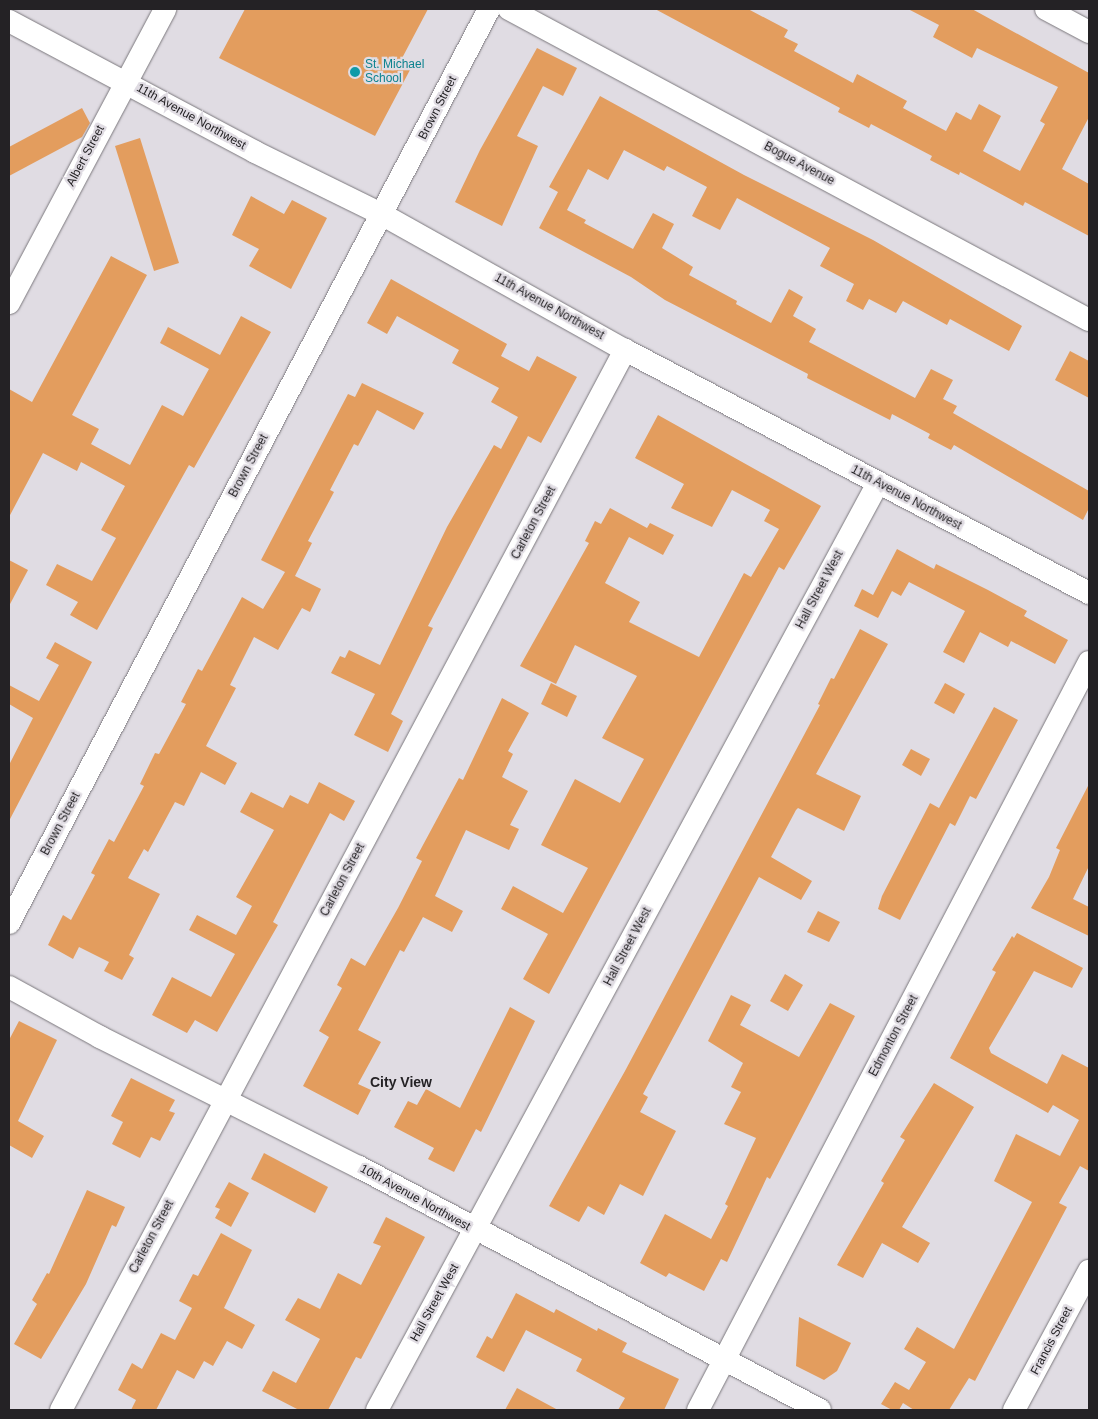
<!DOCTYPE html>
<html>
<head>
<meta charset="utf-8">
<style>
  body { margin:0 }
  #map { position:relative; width:1098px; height:1419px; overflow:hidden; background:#e0dce3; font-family:Arial,sans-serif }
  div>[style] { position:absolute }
  .building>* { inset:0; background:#e39d5e }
  .roads { filter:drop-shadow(0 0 1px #7b787d) drop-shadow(0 0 1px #7b787d) }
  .minor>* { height:22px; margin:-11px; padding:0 11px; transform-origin:11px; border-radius:11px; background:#fff }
  .dots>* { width:14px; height:14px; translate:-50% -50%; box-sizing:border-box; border:2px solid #e0dce3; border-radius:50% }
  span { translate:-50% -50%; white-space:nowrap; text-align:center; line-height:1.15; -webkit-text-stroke:4.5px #e0dce3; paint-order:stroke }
  .culture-label { font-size:12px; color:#0d838f }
  .left { translate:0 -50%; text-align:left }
  .street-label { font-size:12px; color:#242225 }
  .neighbourhood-label { font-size:14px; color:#242225; font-weight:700 }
  .frame { position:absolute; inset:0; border:10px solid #242225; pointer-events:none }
</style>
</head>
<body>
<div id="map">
  <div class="building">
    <i style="clip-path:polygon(245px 9px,428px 9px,400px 62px,411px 68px,375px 136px,219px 58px)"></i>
    <i style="clip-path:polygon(655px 9px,748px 9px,788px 30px,784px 37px,798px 44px,794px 51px,853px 83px,857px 74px,907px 101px,903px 108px,946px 131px,956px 112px,971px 120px,979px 104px,1001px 116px,983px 151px,1020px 171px,1045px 124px,1040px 121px,1058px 87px,977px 48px,972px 58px,933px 37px,939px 25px,908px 9px,972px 9px,1089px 73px,1089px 117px,1062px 169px,1089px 184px,1089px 236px,1025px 202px,1023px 206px,960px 172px,959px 175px,930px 160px,932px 156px,871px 124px,869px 128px,838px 112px,840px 108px)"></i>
    <i style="clip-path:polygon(537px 48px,577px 68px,563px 96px,543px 86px,517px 136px,538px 146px,502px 226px,455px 202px,480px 150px)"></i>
    <i style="clip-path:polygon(600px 96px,744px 175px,873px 240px,1022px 326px,1009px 351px,950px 319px,947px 325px,903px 301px,896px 313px,869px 299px,863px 310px,846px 301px,854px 284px,820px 266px,830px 248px,737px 198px,720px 230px,692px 216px,707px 187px,667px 166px,664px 171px,624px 150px,608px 180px,588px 169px,567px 210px,586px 220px,584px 223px,633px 249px,653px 213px,674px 224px,662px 248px,693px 267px,689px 275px,737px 301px,736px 304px,771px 323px,789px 289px,803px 297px,793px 316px,816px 329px,809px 342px,915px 398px,931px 369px,953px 380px,943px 399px,957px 406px,953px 413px,1089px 491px,1089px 508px,1083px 520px,954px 445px,951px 450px,928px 438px,930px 434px,892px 414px,890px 420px,807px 378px,808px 374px,665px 300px,631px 277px,539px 228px,558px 192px,549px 187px)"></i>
    <i style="clip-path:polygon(82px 108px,90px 123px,82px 137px,9px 176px,9px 147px)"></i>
    <i style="clip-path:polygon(140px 138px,179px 263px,154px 271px,115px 146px)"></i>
    <i style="clip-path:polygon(251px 196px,284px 214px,292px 200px,327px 218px,291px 289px,249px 266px,259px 249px,232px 235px)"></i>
    <i style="clip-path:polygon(111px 256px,147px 275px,72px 415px,99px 429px,91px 444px,130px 465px,162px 405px,183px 416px,209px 369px,160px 343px,168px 327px,220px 355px,241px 316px,271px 332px,194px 468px,189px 465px,97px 630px,70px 615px,78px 602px,46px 585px,57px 564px,92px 581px,116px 538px,101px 530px,125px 486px,81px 462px,77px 471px,43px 453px,9px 517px,9px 389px,32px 402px)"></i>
    <i style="clip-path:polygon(391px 279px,507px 344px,501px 356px,529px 371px,537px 356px,577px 377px,541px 443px,528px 436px,428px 626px,433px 628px,391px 714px,403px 721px,388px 752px,354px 735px,375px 694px,331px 673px,340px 656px,345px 658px,349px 650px,380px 665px,447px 527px,494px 445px,501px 449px,518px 417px,491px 402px,499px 388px,452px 363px,459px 350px,397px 316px,387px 334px,367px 323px)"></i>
    <i style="clip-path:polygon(1070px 351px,1089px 361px,1089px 398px,1055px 380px)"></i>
    <i style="clip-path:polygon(362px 383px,424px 413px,414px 430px,377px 410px,358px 446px,354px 444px,330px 490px,334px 492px,308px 541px,312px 543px,295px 576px,321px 589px,310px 612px,302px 608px,278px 650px,254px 637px,230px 685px,236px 688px,206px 746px,237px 763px,225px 785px,201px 772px,184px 806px,175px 802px,148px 852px,144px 849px,128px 878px,160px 894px,129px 955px,134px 958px,122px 980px,104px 971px,109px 962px,79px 947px,73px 959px,48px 945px,63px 915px,71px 920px,95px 875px,91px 873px,109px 839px,114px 842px,144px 786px,140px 784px,155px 753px,159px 754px,186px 704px,181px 702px,198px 669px,202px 671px,242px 597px,263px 609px,285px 572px,261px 560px,348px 394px,355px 397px)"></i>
    <i style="clip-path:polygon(658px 415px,821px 506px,784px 570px,779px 567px,549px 994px,523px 979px,548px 934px,501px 909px,513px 886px,563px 913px,588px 868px,541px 845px,575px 779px,620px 803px,644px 759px,602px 738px,637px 676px,575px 645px,556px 684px,520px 666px,589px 543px,585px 541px,595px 521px,601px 524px,610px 508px,647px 528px,650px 523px,674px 535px,663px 555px,629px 537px,605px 583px,640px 602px,629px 622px,699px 657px,744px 573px,751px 577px,779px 529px,764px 521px,770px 510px,732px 490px,712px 527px,671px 508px,684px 484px,635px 458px)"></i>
    <i style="clip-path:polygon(897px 549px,934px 569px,936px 564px,988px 590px,1027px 611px,1024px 616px,1068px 640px,1055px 664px,1011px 641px,1008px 647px,980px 632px,964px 663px,943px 652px,965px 611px,909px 582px,901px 596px,892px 591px,878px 618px,854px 606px,862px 589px,873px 595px)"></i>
    <i style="clip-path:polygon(9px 560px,28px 570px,9px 606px)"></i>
    <i style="clip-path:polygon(860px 629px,888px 644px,816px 774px,861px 796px,844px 831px,798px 808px,796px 810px,771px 857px,812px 881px,801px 900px,759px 877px,643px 1094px,648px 1097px,640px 1112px,676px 1131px,655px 1172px,643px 1196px,620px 1184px,604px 1215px,588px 1206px,579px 1222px,549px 1206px,625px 1071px,820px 705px,818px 704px,831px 678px,834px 679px)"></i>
    <i style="clip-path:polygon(55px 642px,92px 662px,9px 821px,9px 765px,33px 718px,9px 704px,9px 685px,39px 701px,59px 665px,46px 658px)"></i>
    <i style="clip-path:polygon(551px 683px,577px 696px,567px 717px,541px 704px)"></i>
    <i style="clip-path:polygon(945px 683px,965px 694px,954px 714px,934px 703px)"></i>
    <i style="clip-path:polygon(502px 698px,529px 713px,508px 751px,513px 754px,502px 777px,528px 791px,510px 825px,519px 829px,509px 850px,466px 830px,435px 896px,463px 911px,452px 932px,423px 917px,404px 952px,400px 950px,358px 1030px,381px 1042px,358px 1084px,371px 1090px,358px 1115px,303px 1086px,329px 1037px,319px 1031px,342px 988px,337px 985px,351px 958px,365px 966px,398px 908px,422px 861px,416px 858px,459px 778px,463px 780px)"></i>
    <i style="clip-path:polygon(994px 707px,1018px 720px,976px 799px,970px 796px,955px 826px,950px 823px,900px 920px,878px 909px,882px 896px,930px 803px,939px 808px)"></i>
    <i style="clip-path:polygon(911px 749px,930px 759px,921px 776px,902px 765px)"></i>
    <i style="clip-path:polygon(319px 782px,355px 801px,344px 821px,330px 813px,273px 922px,278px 925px,217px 1032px,195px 1020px,187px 1033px,152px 1015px,172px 977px,211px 997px,235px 954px,189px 930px,197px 915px,236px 935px,252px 906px,236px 897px,274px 830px,240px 812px,251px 792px,283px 808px,290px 795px,308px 804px)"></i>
    <i style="clip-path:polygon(1089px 784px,1089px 866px,1073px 899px,1089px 907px,1089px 936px,1031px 908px,1049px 877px,1060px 850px,1056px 848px)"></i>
    <i style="clip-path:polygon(818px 911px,840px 922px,829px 942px,807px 932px)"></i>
    <i style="clip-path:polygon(1017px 933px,1083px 968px,1072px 988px,1034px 971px,989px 1048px,991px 1053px,1047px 1084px,1062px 1054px,1089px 1068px,1089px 1171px,1080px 1166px,1059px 1203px,1067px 1207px,975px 1381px,969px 1378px,949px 1410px,914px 1410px,903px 1403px,899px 1410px,892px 1410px,881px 1404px,895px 1382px,909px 1390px,926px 1362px,904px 1349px,917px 1327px,954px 1349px,1032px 1202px,994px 1181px,1016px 1134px,1060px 1156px,1079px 1120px,1053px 1105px,1048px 1113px,950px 1058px,996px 972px,992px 970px,1012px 936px,1014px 938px)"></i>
    <i style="clip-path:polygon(785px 974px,803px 985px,788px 1011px,770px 1001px)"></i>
    <i style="clip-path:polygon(731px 995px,751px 1005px,740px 1025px,799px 1057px,830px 1003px,855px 1016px,770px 1179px,767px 1177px,727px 1262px,721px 1259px,704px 1291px,669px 1273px,666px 1277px,640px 1263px,665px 1214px,711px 1239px,728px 1206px,725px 1204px,756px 1138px,724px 1124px,741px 1092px,731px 1087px,743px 1063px,708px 1041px)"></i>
    <i style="clip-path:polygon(510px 1007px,535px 1021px,481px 1132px,476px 1129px,454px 1172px,428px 1159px,434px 1148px,394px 1127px,408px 1101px,417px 1105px,426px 1089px,460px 1108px)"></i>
    <i style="clip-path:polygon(19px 1021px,57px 1040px,18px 1121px,44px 1136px,32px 1158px,9px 1145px,9px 1040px)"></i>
    <i style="clip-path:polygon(131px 1078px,175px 1100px,169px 1111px,175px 1113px,160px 1141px,151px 1137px,140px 1158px,112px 1144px,123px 1122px,111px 1116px)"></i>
    <i style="clip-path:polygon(934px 1083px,974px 1107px,902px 1227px,930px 1243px,918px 1263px,882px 1243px,863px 1278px,837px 1265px,884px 1183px,881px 1181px,905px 1140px,900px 1137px)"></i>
    <i style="clip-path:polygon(264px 1153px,328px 1187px,315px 1213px,251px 1179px)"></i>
    <i style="clip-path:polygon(229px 1182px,249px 1193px,231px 1227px,215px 1218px,220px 1209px,215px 1207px)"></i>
    <i style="clip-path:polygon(87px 1190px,125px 1207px,116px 1227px,112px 1225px,86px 1284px,41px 1359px,14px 1344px,37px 1304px,32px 1300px,47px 1273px,49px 1274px)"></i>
    <i style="clip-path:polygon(386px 1217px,425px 1237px,361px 1359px,356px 1357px,328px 1410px,299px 1410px,262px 1391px,273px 1371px,296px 1383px,320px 1339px,285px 1320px,298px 1298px,320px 1309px,338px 1273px,361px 1285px,381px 1246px,373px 1243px)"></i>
    <i style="clip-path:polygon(221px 1233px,252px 1250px,224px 1308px,255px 1325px,242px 1349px,227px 1341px,213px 1366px,204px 1361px,194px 1379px,177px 1370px,156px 1410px,131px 1410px,136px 1400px,118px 1390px,132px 1363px,142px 1369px,161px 1333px,175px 1340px,192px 1308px,179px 1301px,193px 1274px,198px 1276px)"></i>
    <i style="clip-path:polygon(516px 1293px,554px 1313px,556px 1309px,597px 1331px,598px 1328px,627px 1343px,622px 1352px,679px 1379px,664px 1410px,618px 1410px,625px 1398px,576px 1371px,582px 1359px,526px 1330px,504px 1372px,476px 1357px,487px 1336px,492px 1339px)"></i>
    <i style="clip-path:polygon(799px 1317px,851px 1343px,837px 1371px,824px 1380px,796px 1366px)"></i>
    <i style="clip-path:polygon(517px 1388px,558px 1410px,505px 1410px)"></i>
  </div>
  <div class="roads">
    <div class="minor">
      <i style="left:509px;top:9px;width:658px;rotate:28.2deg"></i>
      <i style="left:1046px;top:9px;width:49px;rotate:28.1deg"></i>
      <i style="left:9px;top:21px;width:279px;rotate:28deg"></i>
      <i style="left:255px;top:152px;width:143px;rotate:26.2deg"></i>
      <i style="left:383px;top:215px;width:277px;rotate:29.2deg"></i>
      <i style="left:625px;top:350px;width:524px;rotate:27.64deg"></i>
      <i style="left:9px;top:303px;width:333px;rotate:-62deg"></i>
      <i style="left:9px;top:923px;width:1032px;rotate:-62.29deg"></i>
      <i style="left:9px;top:987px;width:104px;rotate:28.8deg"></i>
      <i style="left:100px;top:1037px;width:290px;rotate:26.7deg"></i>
      <i style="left:359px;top:1167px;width:521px;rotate:27.79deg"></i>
      <i style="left:61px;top:1410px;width:1201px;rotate:-61.98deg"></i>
      <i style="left:377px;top:1410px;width:1054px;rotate:-61.61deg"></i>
      <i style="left:698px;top:1410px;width:844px;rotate:-62.4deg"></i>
      <i style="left:1014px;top:1410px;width:158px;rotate:-61.7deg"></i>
    </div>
  </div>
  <div class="dots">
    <i style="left:355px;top:72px;background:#0f9aa8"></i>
  </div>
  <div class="culture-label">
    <span class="left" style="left:365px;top:72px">St. Michael<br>School</span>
  </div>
  <div class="street-label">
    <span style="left:438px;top:108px;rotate:-63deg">Brown Street</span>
    <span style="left:191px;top:117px;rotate:29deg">11th Avenue Northwest</span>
    <span style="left:86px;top:156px;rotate:-62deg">Albert Street</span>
    <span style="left:799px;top:164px;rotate:28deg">Bogue Avenue</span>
    <span style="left:549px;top:307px;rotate:29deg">11th Avenue Northwest</span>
    <span style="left:249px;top:466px;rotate:-62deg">Brown Street</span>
    <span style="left:906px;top:498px;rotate:28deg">11th Avenue Northwest</span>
    <span style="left:534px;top:523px;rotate:-62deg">Carleton Street</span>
    <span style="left:820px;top:590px;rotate:-62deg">Hall Street West</span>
    <span style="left:61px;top:824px;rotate:-62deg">Brown Street</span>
    <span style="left:343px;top:880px;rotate:-62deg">Carleton Street</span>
    <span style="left:628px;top:947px;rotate:-62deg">Hall Street West</span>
    <span style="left:894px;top:1036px;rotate:-62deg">Edmonton Street</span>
    <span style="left:415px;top:1198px;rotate:29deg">10th Avenue Northwest</span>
    <span style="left:152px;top:1237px;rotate:-62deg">Carleton Street</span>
    <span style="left:435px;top:1303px;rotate:-61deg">Hall Street West</span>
    <span style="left:1052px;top:1341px;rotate:-62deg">Francis Street</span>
  </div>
  <div class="neighbourhood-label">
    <span style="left:401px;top:1082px">City View</span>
  </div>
  <div class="frame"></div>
</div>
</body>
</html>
